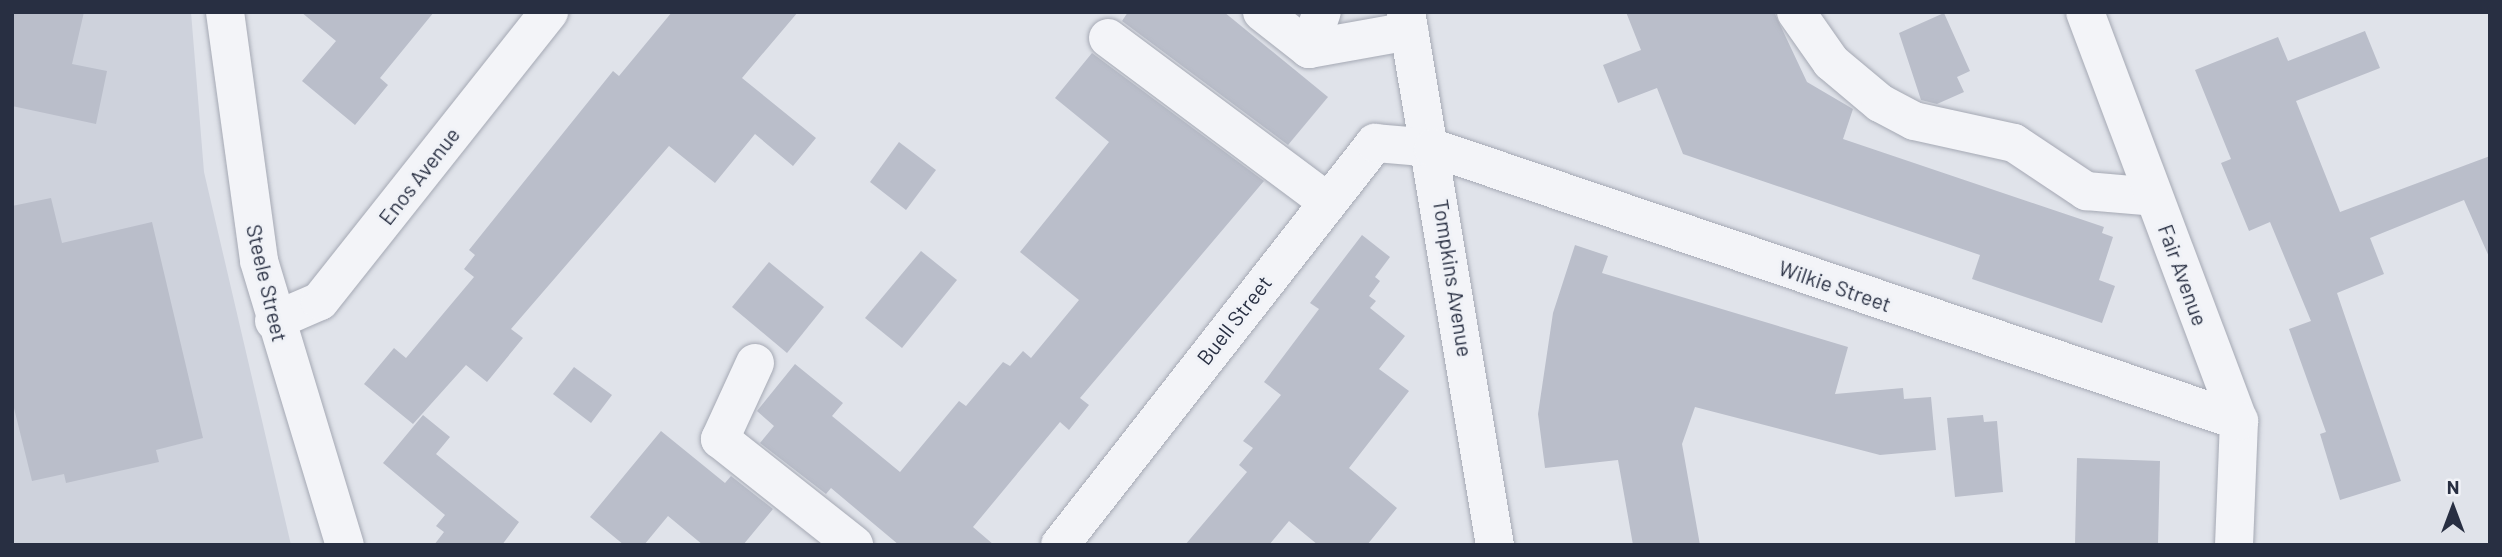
<!DOCTYPE html>
<html>
<head>
<meta charset="utf-8">
<style>
  body { margin:0 }
  #map { position:relative; width:2502px; height:557px; overflow:hidden; background:#e0e3ea; font-family:Barlow,sans-serif }
  div>[style] { position:absolute }
  .built>* { inset:0; background:#ced2dc }
  .building>* { inset:0; background:#babeca }
  .roads { filter:drop-shadow(0 0 2px #a5a9b4) drop-shadow(0 0 2px #a5a9b4) }
  .minor>* { height:38px; margin:-19px; padding:0 19px; transform-origin:19px; border-radius:19px; background:#f3f4f8 }
  span { translate:-50% -50%; white-space:nowrap; text-align:center; line-height:1.15; -webkit-text-stroke:6px #f0f2f7; paint-order:stroke }
  .street-label { font-size:21px; color:#282f42 }
  .frame { position:absolute; inset:0; border:14px solid #282f42; pointer-events:none }
  .north { position:absolute; left:2418px; top:473px; width:70px; height:70px; -webkit-text-stroke:5px #f0f2f7; paint-order:stroke; rotate:0deg; font-size:19px; font-weight:700; line-height:28px; text-align:center; color:#282f42 }
  .north::after { content:''; display:block; margin:auto; width:24px; height:32px; background:#282f42; clip-path:polygon(50% 0,100% 100%,50% 72%,0 100%) }
</style>
</head>
<body>
<div id="map">
  <div class="built">
    <i style="clip-path:polygon(12px 12px,191px 12px,204px 172px,291px 545px,12px 545px)"></i>
  </div>
  <div class="building">
    <i style="clip-path:polygon(12px 12px,84px 12px,72px 64px,107px 71px,96px 124px,12px 106px)"></i>
    <i style="clip-path:polygon(301px 12px,434px 12px,380px 78px,388px 85px,355px 125px,302px 81px,336px 41px)"></i>
    <i style="clip-path:polygon(672px 12px,798px 12px,742px 78px,816px 138px,793px 166px,755px 134px,715px 183px,669px 146px,511px 329px,523px 338px,487px 382px,466px 365px,413px 424px,364px 384px,394px 348px,406px 358px,474px 277px,464px 269px,475px 255px,469px 250px,613px 71px,619px 76px)"></i>
    <i style="clip-path:polygon(1128px 12px,1224px 12px,1328px 97px,1288px 145px,1122px 21px)"></i>
    <i style="clip-path:polygon(1626px 12px,1774px 12px,1807px 82px,1853px 109px,1843px 139px,2104px 227px,2102px 233px,2113px 237px,2099px 280px,2115px 286px,2102px 323px,1972px 279px,1980px 255px,1683px 154px,1657px 88px,1618px 103px,1603px 65px,1641px 50px)"></i>
    <i style="clip-path:polygon(1944px 13px,1970px 71px,1957px 77px,1964px 92px,1937px 104px,1921px 100px,1899px 33px)"></i>
    <i style="clip-path:polygon(2365px 31px,2380px 68px,2296px 101px,2340px 212px,2490px 156px,2490px 259px,2464px 200px,2370px 238px,2384px 274px,2337px 293px,2401px 481px,2340px 500px,2320px 434px,2326px 432px,2289px 329px,2311px 321px,2270px 222px,2249px 231px,2221px 163px,2231px 159px,2195px 70px,2278px 37px,2288px 61px)"></i>
    <i style="clip-path:polygon(1092px 53px,1264px 181px,1080px 398px,1089px 405px,1069px 430px,1060px 422px,973px 527px,994px 545px,899px 545px,831px 488px,826px 494px,760px 443px,774px 426px,757px 411px,795px 364px,843px 403px,832px 416px,900px 472px,959px 401px,966px 406px,1003px 362px,1010px 366px,1023px 351px,1031px 358px,1079px 300px,1020px 252px,1109px 142px,1055px 98px)"></i>
    <i style="clip-path:polygon(899px 142px,936px 170px,906px 210px,870px 182px)"></i>
    <i style="clip-path:polygon(51px 198px,62px 243px,152px 222px,203px 438px,156px 450px,159px 462px,66px 483px,64px 474px,32px 481px,12px 400px,12px 206px)"></i>
    <i style="clip-path:polygon(1362px 235px,1390px 257px,1375px 277px,1380px 281px,1369px 296px,1376px 301px,1370px 308px,1405px 336px,1379px 369px,1409px 391px,1349px 468px,1397px 508px,1367px 545px,1318px 545px,1289px 521px,1269px 545px,1185px 545px,1247px 472px,1239px 465px,1253px 448px,1243px 441px,1281px 395px,1264px 382px,1319px 309px,1310px 303px)"></i>
    <i style="clip-path:polygon(1575px 245px,1608px 256px,1602px 273px,1848px 347px,1835px 394px,1903px 388px,1904px 399px,1931px 397px,1936px 450px,1880px 455px,1695px 407px,1682px 444px,1700px 545px,1633px 545px,1618px 460px,1545px 468px,1538px 414px,1553px 313px)"></i>
    <i style="clip-path:polygon(921px 251px,957px 280px,902px 348px,865px 318px)"></i>
    <i style="clip-path:polygon(769px 262px,824px 307px,787px 353px,732px 307px)"></i>
    <i style="clip-path:polygon(574px 367px,612px 395px,591px 423px,553px 394px)"></i>
    <i style="clip-path:polygon(423px 415px,450px 437px,436px 454px,519px 522px,502px 545px,434px 545px,444px 532px,436px 526px,445px 515px,383px 463px)"></i>
    <i style="clip-path:polygon(1983px 415px,1984px 422px,1997px 421px,2003px 492px,1955px 497px,1947px 418px)"></i>
    <i style="clip-path:polygon(661px 431px,725px 483px,731px 476px,773px 509px,743px 545px,703px 545px,668px 516px,644px 545px,624px 545px,590px 517px)"></i>
    <i style="clip-path:polygon(2077px 458px,2160px 461px,2158px 545px,2075px 545px)"></i>
  </div>
  <div class="roads">
    <div class="minor">
      <i style="left:225px;top:12px;width:251px;rotate:82.2deg"></i>
      <i style="left:259px;top:261px;width:297px;rotate:73.2deg"></i>
      <i style="left:1262px;top:12px;width:60px;rotate:38.2deg"></i>
      <i style="left:1309px;top:49px;width:102px;rotate:-10.2deg"></i>
      <i style="left:1406px;top:12px;width:540px;rotate:80.52deg"></i>
      <i style="left:1796px;top:12px;width:61px;rotate:55deg"></i>
      <i style="left:1831px;top:62px;width:64px;rotate:39.9deg"></i>
      <i style="left:1880px;top:103px;width:38px;rotate:28deg"></i>
      <i style="left:1914px;top:121px;width:102px;rotate:12.4deg"></i>
      <i style="left:2014px;top:143px;width:87px;rotate:33.7deg"></i>
      <i style="left:2086px;top:191px;width:68px;rotate:5deg"></i>
      <i style="left:2085px;top:12px;width:437px;rotate:69.4deg"></i>
      <i style="left:2239px;top:421px;width:124px;rotate:92.3deg"></i>
      <i style="left:1108px;top:38px;width:273px;rotate:36.7deg"></i>
      <i style="left:1309px;top:49px;width:39px;rotate:-71deg"></i>
      <i style="left:274px;top:321px;width:50px;rotate:-23.5deg"></i>
      <i style="left:320px;top:301px;width:369px;rotate:-51.6deg"></i>
      <i style="left:755px;top:363px;width:84px;rotate:114.7deg"></i>
      <i style="left:720px;top:439px;width:171px;rotate:38.3deg"></i>
      <i style="left:1060px;top:545px;width:511px;rotate:-51.92deg"></i>
      <i style="left:1375px;top:143px;width:58px;rotate:4.9deg"></i>
      <i style="left:1433px;top:148px;width:851px;rotate:18.71deg"></i>
    </div>
  </div>
  <div class="street-label">
    <span style="left:419px;top:176px;rotate:-52deg">Enos Avenue</span>
    <span style="left:2183px;top:275px;rotate:70deg">Fair Avenue</span>
    <span style="left:1453px;top:278px;rotate:81deg">Tompkins Avenue</span>
    <span style="left:267px;top:283px;rotate:77deg">Steele Street</span>
    <span style="left:1835px;top:286px;rotate:19deg">Wilkie Street</span>
    <span style="left:1234px;top:320px;rotate:-52deg">Buell Street</span>
  </div>
  <div class="frame"></div>
  <div class="north">N</div>
</div>
</body>
</html>
